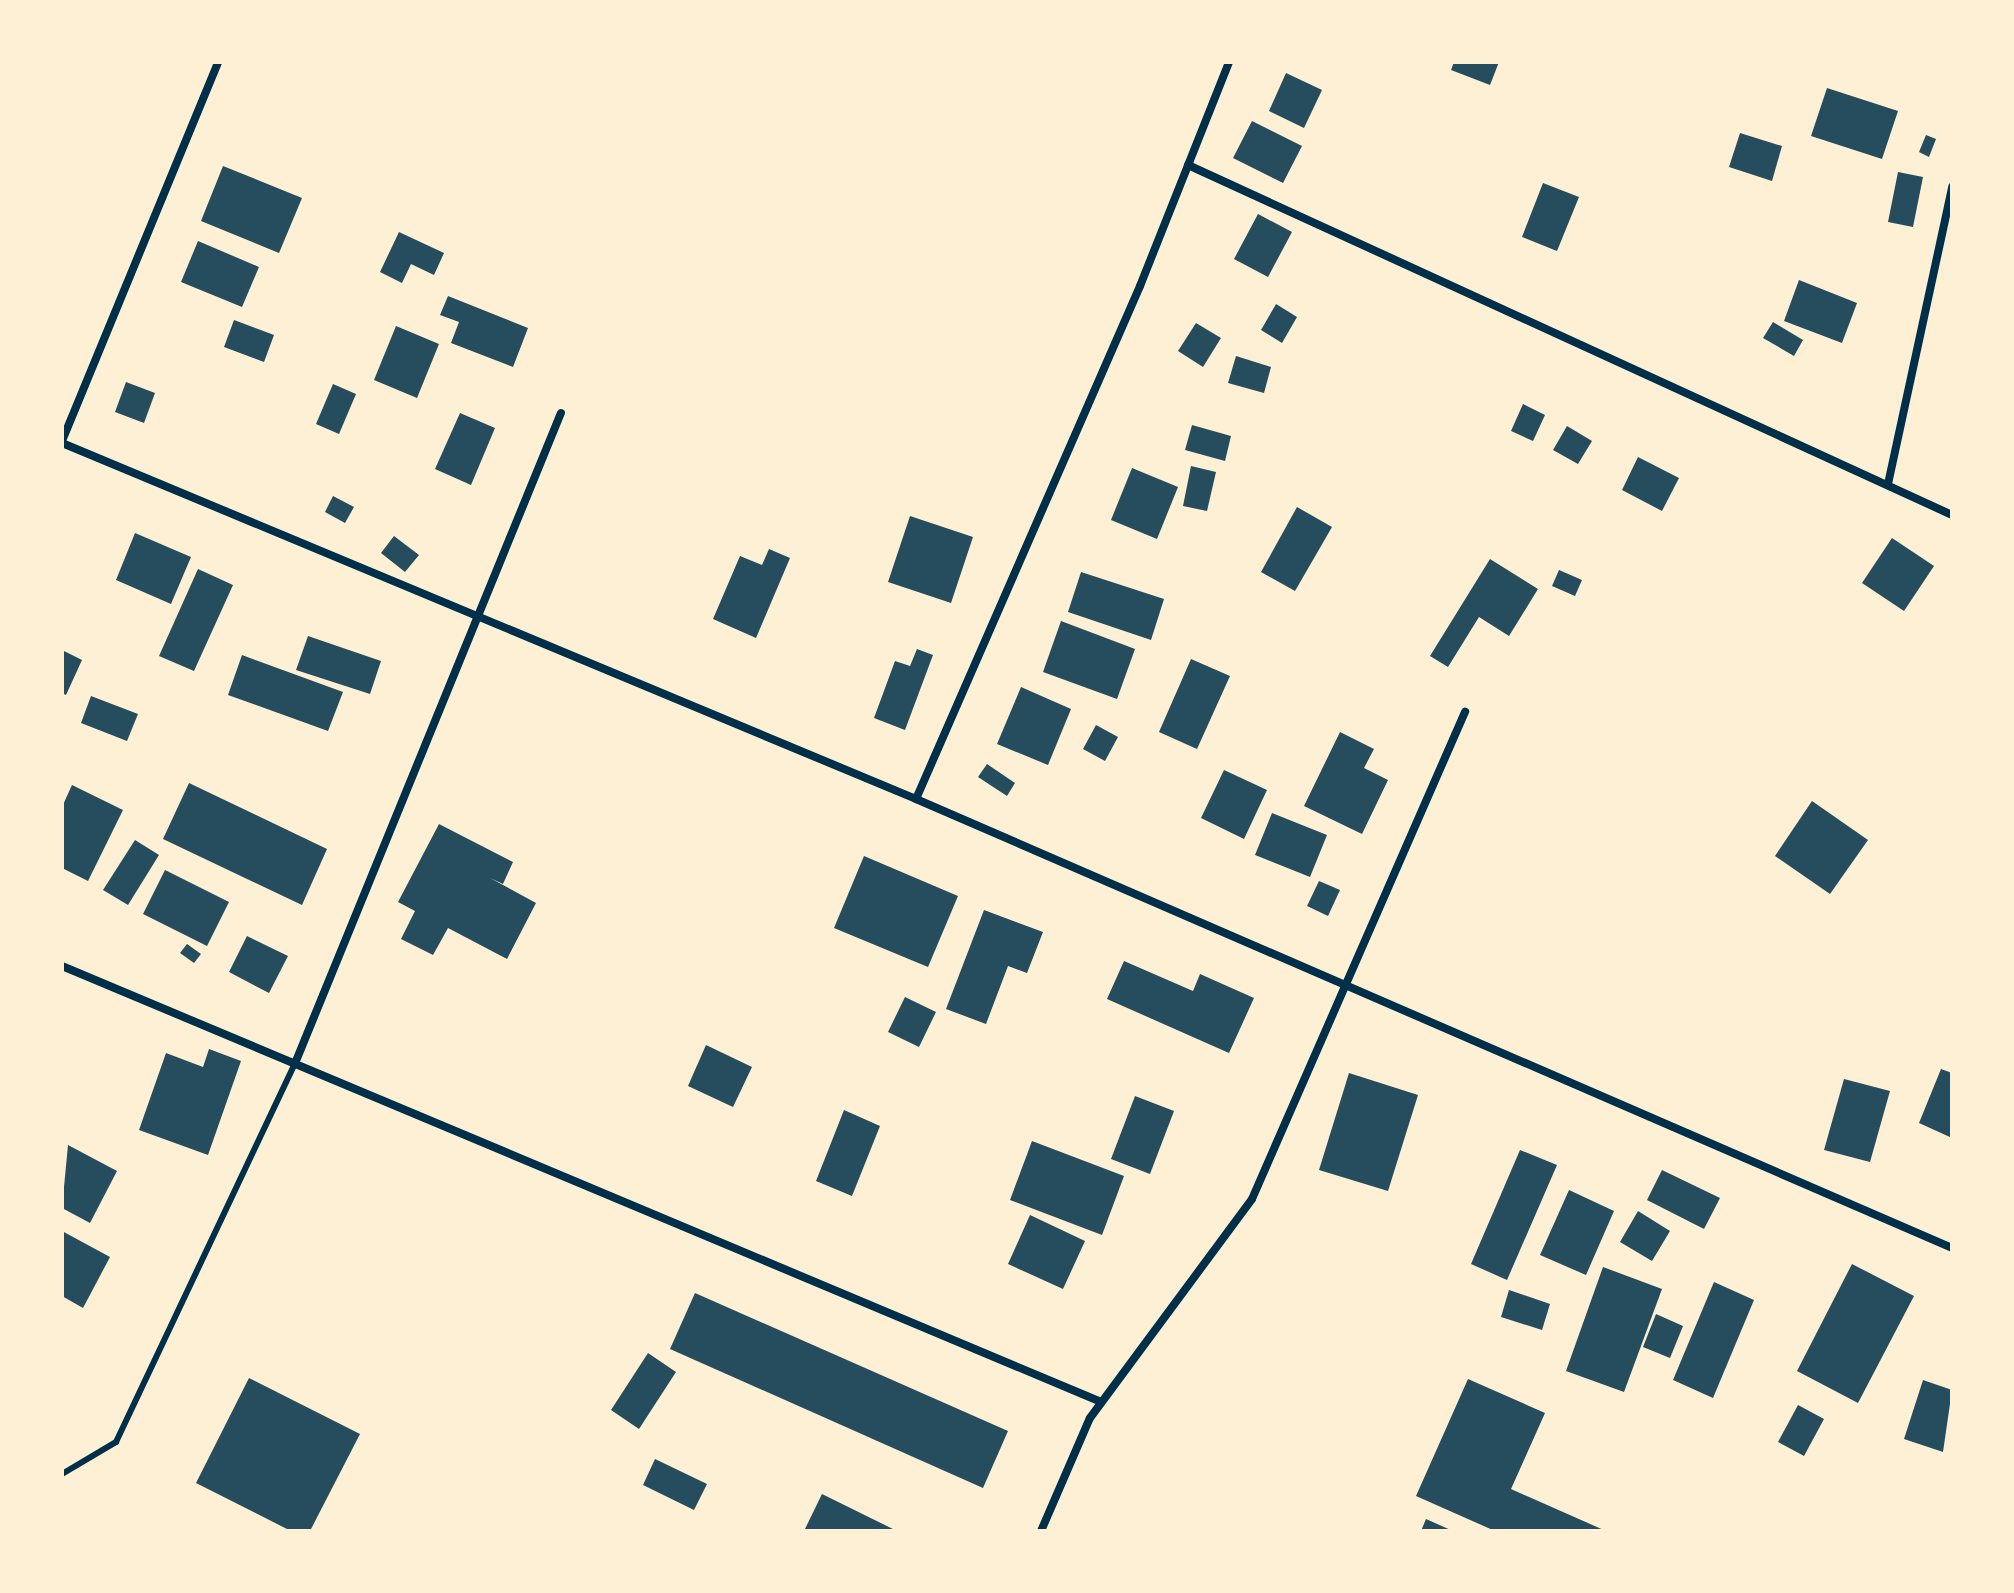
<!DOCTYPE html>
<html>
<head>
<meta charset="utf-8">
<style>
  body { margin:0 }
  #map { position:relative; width:2014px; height:1593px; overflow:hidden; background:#fdf0d5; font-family:Figtree,sans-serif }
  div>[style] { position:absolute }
  .building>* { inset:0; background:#264d5e }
  .service>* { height:6px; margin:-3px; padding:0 3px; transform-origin:3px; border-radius:3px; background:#003049 }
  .minor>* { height:8px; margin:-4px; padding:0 4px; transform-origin:4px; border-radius:4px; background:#003049 }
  span { translate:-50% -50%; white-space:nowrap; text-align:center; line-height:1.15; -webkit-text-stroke:8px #fdf0d5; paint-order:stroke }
  .frame { position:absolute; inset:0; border:64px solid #fdf0d5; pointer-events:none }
</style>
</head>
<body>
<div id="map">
  <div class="building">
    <i style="clip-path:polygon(1454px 62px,1499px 62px,1490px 85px,1451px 70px)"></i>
    <i style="clip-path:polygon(1286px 73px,1322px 90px,1304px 128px,1269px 111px)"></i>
    <i style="clip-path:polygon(1827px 88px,1898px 111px,1882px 159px,1811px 136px)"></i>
    <i style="clip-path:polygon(1252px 121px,1302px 146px,1283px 183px,1233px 158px)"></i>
    <i style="clip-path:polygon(1740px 133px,1782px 146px,1772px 181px,1729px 167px)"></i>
    <i style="clip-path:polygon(1926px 135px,1936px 139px,1929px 157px,1919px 152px)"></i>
    <i style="clip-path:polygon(223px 166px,302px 198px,279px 253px,201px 221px)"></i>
    <i style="clip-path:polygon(1898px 172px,1923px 177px,1913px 227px,1888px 222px)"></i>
    <i style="clip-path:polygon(1543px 183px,1579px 197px,1557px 251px,1522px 237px)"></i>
    <i style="clip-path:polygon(1258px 214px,1292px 232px,1268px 277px,1234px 259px)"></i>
    <i style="clip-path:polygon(399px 232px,444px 253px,434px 275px,411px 264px,402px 283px,380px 272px)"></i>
    <i style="clip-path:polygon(198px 241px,259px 267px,242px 307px,181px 282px)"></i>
    <i style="clip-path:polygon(1799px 280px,1857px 303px,1842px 343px,1784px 321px)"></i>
    <i style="clip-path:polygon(448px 296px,528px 328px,513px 367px,451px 343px,459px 322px,440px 315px)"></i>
    <i style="clip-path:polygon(1276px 304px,1297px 317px,1282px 343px,1261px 330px)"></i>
    <i style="clip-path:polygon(234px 320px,274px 335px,264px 362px,224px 347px)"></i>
    <i style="clip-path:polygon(1773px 322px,1803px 340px,1794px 356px,1763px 338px)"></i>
    <i style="clip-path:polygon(1196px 323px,1221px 338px,1203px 367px,1178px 351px)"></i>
    <i style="clip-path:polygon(396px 326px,439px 344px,417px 398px,374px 380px)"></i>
    <i style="clip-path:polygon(1236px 356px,1271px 367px,1264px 393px,1228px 383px)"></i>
    <i style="clip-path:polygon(126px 382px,155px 393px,144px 423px,115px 412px)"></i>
    <i style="clip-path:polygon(333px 384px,356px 394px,339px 434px,316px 424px)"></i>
    <i style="clip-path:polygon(1523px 404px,1545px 415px,1533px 441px,1511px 431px)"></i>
    <i style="clip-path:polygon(460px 413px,495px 428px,471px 485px,435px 469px)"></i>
    <i style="clip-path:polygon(1192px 425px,1231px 436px,1225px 461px,1185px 450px)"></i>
    <i style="clip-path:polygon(1567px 426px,1592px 441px,1578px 464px,1553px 450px)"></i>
    <i style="clip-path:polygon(1638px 457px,1679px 478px,1662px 511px,1622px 490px)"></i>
    <i style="clip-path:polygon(1191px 466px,1216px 472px,1207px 511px,1183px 506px)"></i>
    <i style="clip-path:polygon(1132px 468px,1178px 487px,1157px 539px,1111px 520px)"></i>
    <i style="clip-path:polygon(333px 496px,354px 507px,345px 523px,325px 512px)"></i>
    <i style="clip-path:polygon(1297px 507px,1332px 527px,1295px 591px,1261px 572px)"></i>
    <i style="clip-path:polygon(910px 516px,973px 537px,951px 603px,888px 582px)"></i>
    <i style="clip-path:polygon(135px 533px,191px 557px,171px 604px,116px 580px)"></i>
    <i style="clip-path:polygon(394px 536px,419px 555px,405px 572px,381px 553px)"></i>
    <i style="clip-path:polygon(1892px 538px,1934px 566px,1904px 611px,1862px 583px)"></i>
    <i style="clip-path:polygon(769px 549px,790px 558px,756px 638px,713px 619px,740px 556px,762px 565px)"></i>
    <i style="clip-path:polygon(1490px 559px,1538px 589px,1509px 636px,1479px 617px,1448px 667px,1430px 656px)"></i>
    <i style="clip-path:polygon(198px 569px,233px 585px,194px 671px,159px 656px)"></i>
    <i style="clip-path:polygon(1559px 570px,1582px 580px,1575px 596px,1552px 586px)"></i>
    <i style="clip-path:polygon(1081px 572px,1164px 599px,1151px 640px,1068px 612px)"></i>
    <i style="clip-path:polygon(1061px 621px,1135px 649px,1117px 699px,1043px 672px)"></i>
    <i style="clip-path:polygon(308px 636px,381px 661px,370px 694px,296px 670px)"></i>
    <i style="clip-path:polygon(917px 649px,933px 655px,905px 730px,874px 718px,895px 661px,910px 666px)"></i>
    <i style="clip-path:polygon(62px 650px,82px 660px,66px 695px,62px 693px)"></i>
    <i style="clip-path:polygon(242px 655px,343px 692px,328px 731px,228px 695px)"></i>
    <i style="clip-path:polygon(1191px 659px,1230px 676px,1197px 749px,1159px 732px)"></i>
    <i style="clip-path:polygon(1021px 687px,1071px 709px,1048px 765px,997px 744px)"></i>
    <i style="clip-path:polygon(91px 696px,138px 714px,127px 741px,81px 723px)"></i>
    <i style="clip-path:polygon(1096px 725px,1118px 737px,1105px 761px,1083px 749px)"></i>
    <i style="clip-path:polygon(1340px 732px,1374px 749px,1364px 768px,1388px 780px,1362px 834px,1304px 806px)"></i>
    <i style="clip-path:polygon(987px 764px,1015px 783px,1007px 796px,978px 777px)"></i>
    <i style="clip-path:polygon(1224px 770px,1267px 790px,1244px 839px,1201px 818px)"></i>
    <i style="clip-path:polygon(189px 783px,327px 849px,302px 905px,163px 839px)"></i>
    <i style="clip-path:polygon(72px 785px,123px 810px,88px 881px,62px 868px,62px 807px)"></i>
    <i style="clip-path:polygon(1812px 801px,1868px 840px,1830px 894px,1775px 856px)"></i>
    <i style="clip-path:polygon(1272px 813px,1327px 835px,1310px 877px,1255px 855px)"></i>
    <i style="clip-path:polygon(439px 824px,513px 862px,503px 884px,490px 878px,536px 903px,507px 959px,448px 928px,433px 955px,401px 939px,415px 911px,398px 902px)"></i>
    <i style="clip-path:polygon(135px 840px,159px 855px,128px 905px,103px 890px)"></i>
    <i style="clip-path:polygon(864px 856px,958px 896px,928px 967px,834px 928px)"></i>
    <i style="clip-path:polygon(165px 870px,229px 902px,207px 946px,143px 914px)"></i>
    <i style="clip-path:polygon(1319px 881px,1340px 890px,1328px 916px,1307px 906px)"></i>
    <i style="clip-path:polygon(984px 910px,1043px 932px,1027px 973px,1008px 966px,986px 1024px,946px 1009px)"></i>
    <i style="clip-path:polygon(247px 936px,288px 956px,269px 993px,229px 972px)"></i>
    <i style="clip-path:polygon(187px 944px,201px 954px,194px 963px,180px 953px)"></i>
    <i style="clip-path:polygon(1124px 961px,1193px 991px,1200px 974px,1254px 998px,1229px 1053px,1107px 999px)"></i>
    <i style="clip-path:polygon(905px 997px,936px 1012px,919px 1047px,888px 1032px)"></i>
    <i style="clip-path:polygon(706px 1045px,752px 1067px,733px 1107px,688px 1086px)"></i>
    <i style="clip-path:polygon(209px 1049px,241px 1061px,208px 1155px,139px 1130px,166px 1053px,203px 1067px)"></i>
    <i style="clip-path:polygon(1941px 1069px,1952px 1073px,1952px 1138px,1919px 1123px)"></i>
    <i style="clip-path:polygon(1349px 1073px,1418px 1095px,1388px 1191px,1319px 1170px)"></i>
    <i style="clip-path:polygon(1844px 1079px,1890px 1091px,1870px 1162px,1824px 1150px)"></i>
    <i style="clip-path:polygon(1135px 1096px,1174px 1111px,1150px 1174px,1111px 1159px)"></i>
    <i style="clip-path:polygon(844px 1110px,880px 1126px,852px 1196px,816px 1181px)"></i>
    <i style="clip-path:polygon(1032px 1141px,1124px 1176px,1102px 1235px,1010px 1200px)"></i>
    <i style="clip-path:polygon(68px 1145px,117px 1171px,90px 1223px,62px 1208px)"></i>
    <i style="clip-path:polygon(1520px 1150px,1557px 1165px,1507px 1280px,1471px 1264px)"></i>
    <i style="clip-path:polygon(1662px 1170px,1720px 1198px,1704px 1229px,1647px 1200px)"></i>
    <i style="clip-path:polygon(1569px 1190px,1614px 1211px,1586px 1275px,1540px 1255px)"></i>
    <i style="clip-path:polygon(1638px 1211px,1670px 1231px,1652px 1261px,1620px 1242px)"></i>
    <i style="clip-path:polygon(1030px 1215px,1085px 1241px,1063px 1289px,1008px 1264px)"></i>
    <i style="clip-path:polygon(62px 1231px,110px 1257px,83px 1308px,62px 1296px)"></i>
    <i style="clip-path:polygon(1852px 1264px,1914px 1296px,1858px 1403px,1797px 1371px)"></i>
    <i style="clip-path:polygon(1603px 1267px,1662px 1289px,1624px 1392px,1566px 1371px)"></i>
    <i style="clip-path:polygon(1714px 1282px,1754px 1300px,1713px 1398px,1673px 1380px)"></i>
    <i style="clip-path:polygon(1509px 1290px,1550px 1304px,1542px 1330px,1501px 1317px)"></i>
    <i style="clip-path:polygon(695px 1293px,1008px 1431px,983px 1488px,670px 1349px)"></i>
    <i style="clip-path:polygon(1656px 1314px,1683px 1326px,1670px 1358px,1643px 1347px)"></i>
    <i style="clip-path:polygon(648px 1353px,676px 1372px,639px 1429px,611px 1410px)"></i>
    <i style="clip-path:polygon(249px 1378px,360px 1434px,310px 1531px,291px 1531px,196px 1483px)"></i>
    <i style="clip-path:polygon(1468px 1379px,1545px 1413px,1511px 1489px,1606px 1531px,1495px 1531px,1416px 1496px)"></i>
    <i style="clip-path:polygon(1923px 1380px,1952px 1390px,1943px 1452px,1904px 1439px)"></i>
    <i style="clip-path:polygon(1798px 1405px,1824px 1419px,1804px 1456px,1778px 1442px)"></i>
    <i style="clip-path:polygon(655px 1459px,707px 1484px,694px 1510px,643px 1485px)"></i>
    <i style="clip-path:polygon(822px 1494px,897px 1531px,804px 1531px)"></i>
    <i style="clip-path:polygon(1426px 1519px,1453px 1531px,1421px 1531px)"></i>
  </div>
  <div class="service">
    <i style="left:62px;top:1474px;width:63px;rotate:-30.7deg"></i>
    <i style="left:116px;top:1442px;width:421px;rotate:-64.7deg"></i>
  </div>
  <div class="minor">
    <i style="left:1188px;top:165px;width:840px;rotate:24.61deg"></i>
    <i style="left:62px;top:441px;width:410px;rotate:-67.6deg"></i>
    <i style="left:62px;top:443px;width:925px;rotate:22.63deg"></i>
    <i style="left:916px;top:799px;width:1129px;rotate:23.43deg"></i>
    <i style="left:1888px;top:484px;width:304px;rotate:-77.8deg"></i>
    <i style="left:916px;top:799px;width:560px;rotate:-66.41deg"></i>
    <i style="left:1140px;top:286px;width:241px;rotate:-68.3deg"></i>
    <i style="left:62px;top:966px;width:1127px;rotate:22.76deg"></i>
    <i style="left:296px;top:1061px;width:700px;rotate:-67.76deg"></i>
    <i style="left:1041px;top:1531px;width:123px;rotate:-66.6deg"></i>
    <i style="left:1090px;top:1418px;width:272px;rotate:-53.5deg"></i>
    <i style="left:1252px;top:1199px;width:532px;rotate:-66.38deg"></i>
  </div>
  <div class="frame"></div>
</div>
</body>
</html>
